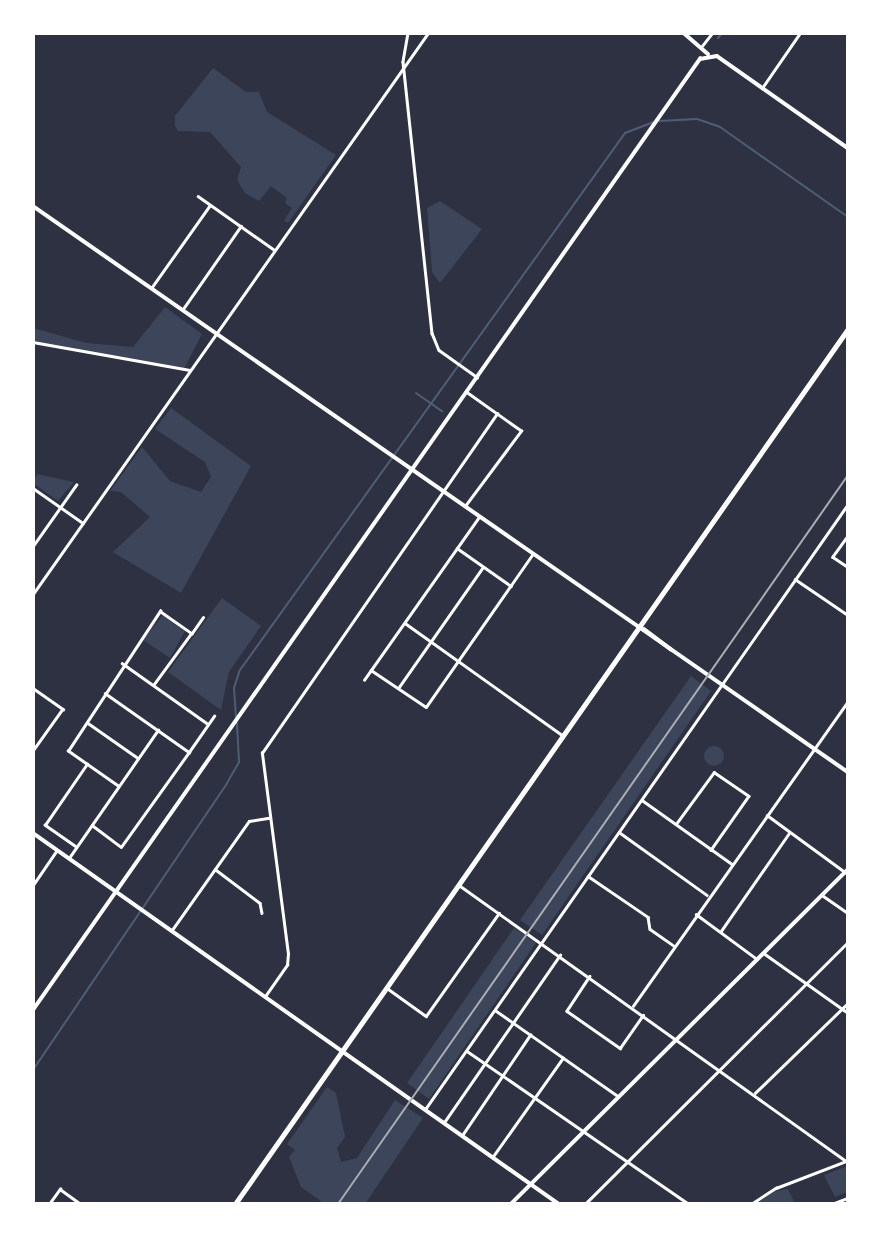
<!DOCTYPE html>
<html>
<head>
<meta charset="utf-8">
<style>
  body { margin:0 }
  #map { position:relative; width:881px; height:1237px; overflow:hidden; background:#2d3142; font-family:"PT Sans",sans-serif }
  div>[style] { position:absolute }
  .green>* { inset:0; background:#3c4559 }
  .round { border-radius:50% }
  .stream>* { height:2px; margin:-1px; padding:0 1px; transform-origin:1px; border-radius:1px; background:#4f5d75 }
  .minor>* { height:2.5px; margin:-1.25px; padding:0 1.25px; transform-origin:1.25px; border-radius:1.25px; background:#fff }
  .tertiary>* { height:3.5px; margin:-1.75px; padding:0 1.75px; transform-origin:1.75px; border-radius:1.75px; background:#fff }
  .trunk>* { height:4.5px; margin:-2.25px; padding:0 2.25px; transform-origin:2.25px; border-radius:2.25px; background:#fff }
  .rail>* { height:2px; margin:-1px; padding:0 1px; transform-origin:1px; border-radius:1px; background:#abadb3 }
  span { translate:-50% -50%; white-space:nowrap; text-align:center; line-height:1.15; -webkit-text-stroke:7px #fff; paint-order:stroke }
  .frame { position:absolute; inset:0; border:35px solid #fff; pointer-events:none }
</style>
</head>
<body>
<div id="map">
  <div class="green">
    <i style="clip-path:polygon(213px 68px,246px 92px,259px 92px,267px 112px,336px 155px,288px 223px,284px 221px,292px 208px,285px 203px,287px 198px,271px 186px,259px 201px,245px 193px,237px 180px,241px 167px,210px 132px,178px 131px,175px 126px,175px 116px)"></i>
    <i style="clip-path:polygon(440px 201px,482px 229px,440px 283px,432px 272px,427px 208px)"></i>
    <i style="clip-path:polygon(165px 307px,202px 334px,184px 369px,33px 342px,33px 328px,86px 343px,133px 347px)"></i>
    <i style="clip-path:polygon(171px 408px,251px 466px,181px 593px,113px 552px,150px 517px,121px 492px,110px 491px,142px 447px,170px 481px,201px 492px,211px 477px,205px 462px,155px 429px)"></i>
    <i style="clip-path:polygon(37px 474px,74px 482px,58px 501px,33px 483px)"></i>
    <i style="clip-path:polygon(222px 598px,261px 626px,229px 672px,221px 710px,168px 672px)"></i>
    <i style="clip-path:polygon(163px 615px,185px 631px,170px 658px,143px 640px)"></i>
    <i style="clip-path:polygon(691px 676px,711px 691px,542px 935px,520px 920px)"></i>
    <i class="round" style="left:704px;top:746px;width:20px;height:20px"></i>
    <i style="clip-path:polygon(514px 928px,536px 943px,429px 1099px,407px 1083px)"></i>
    <i style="clip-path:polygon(327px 1087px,336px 1093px,345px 1137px,337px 1148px,341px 1162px,357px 1158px,395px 1100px,423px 1118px,365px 1204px,325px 1204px,301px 1187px,289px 1157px,295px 1150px,287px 1144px)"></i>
    <i style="clip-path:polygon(848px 1166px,848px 1192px,835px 1197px,824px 1175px)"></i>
    <i style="clip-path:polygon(788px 1189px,795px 1204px,756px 1204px,775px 1191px)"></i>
  </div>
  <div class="stream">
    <i style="left:718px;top:38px;width:6px;rotate:-51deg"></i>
    <i style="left:659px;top:121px;width:38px;rotate:-3deg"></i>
    <i style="left:697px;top:119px;width:24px;rotate:19deg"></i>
    <i style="left:720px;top:127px;width:156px;rotate:35.1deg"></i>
    <i style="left:416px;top:393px;width:32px;rotate:35deg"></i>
    <i style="left:236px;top:717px;width:29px;rotate:-94deg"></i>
    <i style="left:234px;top:688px;width:19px;rotate:-72deg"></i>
    <i style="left:240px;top:670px;width:661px;rotate:-54.36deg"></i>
    <i style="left:625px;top:133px;width:30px;rotate:-21deg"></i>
    <i style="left:33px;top:1070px;width:346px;rotate:-55.9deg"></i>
    <i style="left:227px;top:783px;width:24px;rotate:-60deg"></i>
    <i style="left:239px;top:762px;width:39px;rotate:-93deg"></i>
  </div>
  <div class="minor">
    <i style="left:408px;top:33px;width:29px;rotate:100deg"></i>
    <i style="left:403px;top:62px;width:273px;rotate:83.9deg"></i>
    <i style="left:432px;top:333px;width:18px;rotate:68deg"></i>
    <i style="left:439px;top:350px;width:47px;rotate:35.4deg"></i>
    <i style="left:702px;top:46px;width:16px;rotate:-52deg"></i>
    <i style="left:762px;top:88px;width:67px;rotate:-55.4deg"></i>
    <i style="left:198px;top:196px;width:92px;rotate:35.2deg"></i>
    <i style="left:152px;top:287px;width:100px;rotate:-54.7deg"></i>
    <i style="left:183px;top:309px;width:101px;rotate:-55.1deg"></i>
    <i style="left:33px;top:342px;width:159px;rotate:10.1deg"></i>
    <i style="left:33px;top:488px;width:61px;rotate:35deg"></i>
    <i style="left:465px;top:506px;width:94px;rotate:-53.3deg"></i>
    <i style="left:521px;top:431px;width:67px;rotate:-144.7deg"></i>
    <i style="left:848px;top:536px;width:26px;rotate:126deg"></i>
    <i style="left:833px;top:557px;width:18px;rotate:34deg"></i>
    <i style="left:33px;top:546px;width:75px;rotate:-54.8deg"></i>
    <i style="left:457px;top:548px;width:66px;rotate:35.1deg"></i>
    <i style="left:795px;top:579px;width:64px;rotate:34.2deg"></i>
    <i style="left:33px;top:594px;width:686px;rotate:-54.85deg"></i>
    <i style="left:405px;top:623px;width:193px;rotate:35.5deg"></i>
    <i style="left:192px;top:633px;width:19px;rotate:-55deg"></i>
    <i style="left:122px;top:663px;width:105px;rotate:35.3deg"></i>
    <i style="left:371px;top:670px;width:66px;rotate:33.9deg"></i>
    <i style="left:426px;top:707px;width:185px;rotate:-55.1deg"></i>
    <i style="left:364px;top:680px;width:199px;rotate:-54.8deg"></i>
    <i style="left:399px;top:687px;width:146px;rotate:-55deg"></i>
    <i style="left:33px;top:688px;width:37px;rotate:35deg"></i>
    <i style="left:63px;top:709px;width:52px;rotate:125.5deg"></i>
    <i style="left:105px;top:693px;width:103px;rotate:35.1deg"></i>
    <i style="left:189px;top:752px;width:44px;rotate:-55.2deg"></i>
    <i style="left:88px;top:723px;width:61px;rotate:35deg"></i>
    <i style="left:118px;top:786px;width:61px;rotate:-145deg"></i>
    <i style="left:68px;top:751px;width:168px;rotate:-56.7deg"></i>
    <i style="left:160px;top:611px;width:39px;rotate:35deg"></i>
    <i style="left:192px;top:633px;width:64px;rotate:126.2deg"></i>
    <i style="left:642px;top:800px;width:110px;rotate:35.4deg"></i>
    <i style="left:767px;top:815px;width:97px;rotate:36.2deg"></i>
    <i style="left:676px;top:824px;width:64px;rotate:-53.8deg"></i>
    <i style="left:714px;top:772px;width:42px;rotate:34.4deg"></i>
    <i style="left:749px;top:796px;width:66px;rotate:125.1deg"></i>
    <i style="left:92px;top:825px;width:36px;rotate:37deg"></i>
    <i style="left:121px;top:847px;width:117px;rotate:-54.4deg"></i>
    <i style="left:619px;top:832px;width:108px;rotate:35.6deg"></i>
    <i style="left:76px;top:847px;width:38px;rotate:-145deg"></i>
    <i style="left:45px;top:825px;width:74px;rotate:-55.5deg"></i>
    <i style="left:69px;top:858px;width:156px;rotate:-55.2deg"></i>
    <i style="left:215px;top:869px;width:56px;rotate:37.1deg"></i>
    <i style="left:260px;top:903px;width:10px;rotate:79deg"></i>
    <i style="left:588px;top:876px;width:73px;rotate:34.3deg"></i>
    <i style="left:648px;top:917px;width:12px;rotate:81deg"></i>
    <i style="left:650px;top:929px;width:29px;rotate:35deg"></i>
    <i style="left:33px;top:885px;width:42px;rotate:-55.6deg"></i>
    <i style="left:459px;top:885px;width:475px;rotate:35.5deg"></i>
    <i style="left:822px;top:895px;width:32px;rotate:35deg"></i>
    <i style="left:696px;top:914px;width:76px;rotate:36.4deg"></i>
    <i style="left:172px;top:930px;width:133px;rotate:-54.8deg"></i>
    <i style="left:249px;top:821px;width:20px;rotate:-9deg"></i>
    <i style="left:721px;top:931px;width:119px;rotate:-55.2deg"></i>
    <i style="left:765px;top:954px;width:102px;rotate:35.4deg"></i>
    <i style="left:590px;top:976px;width:42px;rotate:123.3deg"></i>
    <i style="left:567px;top:1011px;width:65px;rotate:34.9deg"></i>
    <i style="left:620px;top:1048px;width:40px;rotate:-55.1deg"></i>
    <i style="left:387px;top:988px;width:48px;rotate:35.7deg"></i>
    <i style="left:426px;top:1016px;width:126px;rotate:-54.7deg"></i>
    <i style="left:266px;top:995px;width:37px;rotate:-55deg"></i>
    <i style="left:287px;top:965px;width:11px;rotate:-85deg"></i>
    <i style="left:288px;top:954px;width:203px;rotate:-97.4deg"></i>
    <i style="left:262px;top:753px;width:413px;rotate:-55.3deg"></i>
    <i style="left:633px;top:1006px;width:373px;rotate:-54.8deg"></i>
    <i style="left:495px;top:1010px;width:150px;rotate:35deg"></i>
    <i style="left:467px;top:1051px;width:270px;rotate:34.6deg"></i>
    <i style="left:755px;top:1093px;width:129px;rotate:-44.1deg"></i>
    <i style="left:426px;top:1108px;width:737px;rotate:-55.06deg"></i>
    <i style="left:445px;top:1121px;width:202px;rotate:-55.3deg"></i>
    <i style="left:463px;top:1134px;width:120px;rotate:-55.9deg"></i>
    <i style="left:494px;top:1155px;width:119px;rotate:-54.6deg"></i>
    <i style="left:49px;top:1204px;width:19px;rotate:-54deg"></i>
    <i style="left:60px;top:1189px;width:26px;rotate:36deg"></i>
    <i style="left:585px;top:1204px;width:371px;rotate:-44.9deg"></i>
    <i style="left:751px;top:1204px;width:30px;rotate:-33deg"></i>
    <i style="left:776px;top:1188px;width:75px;rotate:-21.1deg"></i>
    <i style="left:832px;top:1204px;width:17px;rotate:-21deg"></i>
  </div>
  <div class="tertiary">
    <i style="left:684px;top:33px;width:32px;rotate:41deg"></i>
    <i style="left:33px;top:206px;width:992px;rotate:34.78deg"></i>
    <i style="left:644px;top:629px;width:34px;rotate:37deg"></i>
    <i style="left:33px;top:833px;width:644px;rotate:35.2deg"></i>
    <i style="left:33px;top:1010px;width:1162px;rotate:-54.96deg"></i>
    <i style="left:700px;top:59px;width:17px;rotate:-10deg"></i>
    <i style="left:717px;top:56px;width:160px;rotate:35.1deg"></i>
    <i style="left:511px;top:1204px;width:475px;rotate:-44.8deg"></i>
  </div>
  <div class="trunk">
    <i style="left:235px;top:1204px;width:1068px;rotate:-54.99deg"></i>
  </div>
  <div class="rail">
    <i style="left:338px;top:1204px;width:890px;rotate:-55.02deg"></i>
  </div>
  <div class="frame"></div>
</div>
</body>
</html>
